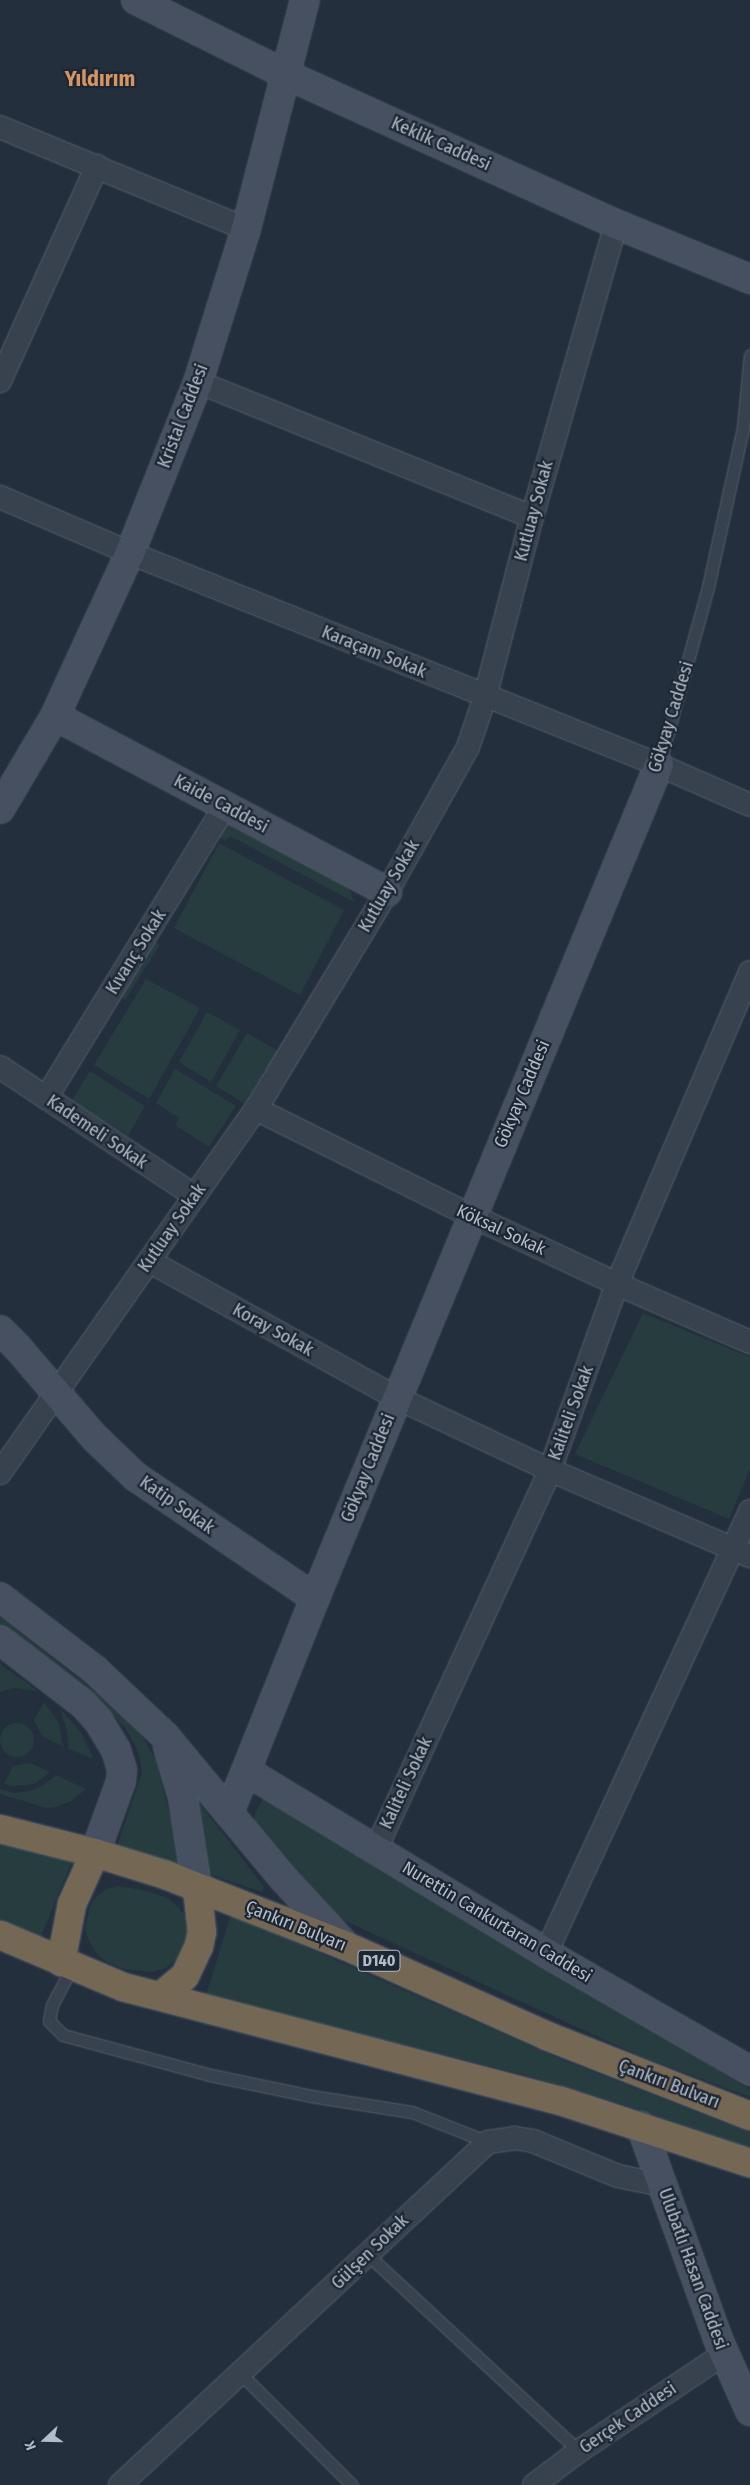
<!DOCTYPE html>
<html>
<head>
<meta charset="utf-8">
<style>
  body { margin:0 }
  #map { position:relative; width:750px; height:2485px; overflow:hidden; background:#242f3e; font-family:"Fira Sans Condensed",sans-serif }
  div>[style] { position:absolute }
  .green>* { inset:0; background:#263c3f }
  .round { border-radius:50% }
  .roads { filter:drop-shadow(0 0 1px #565f6c) drop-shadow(0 0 1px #565f6c) }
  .lane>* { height:11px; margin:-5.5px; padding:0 5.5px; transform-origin:5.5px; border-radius:5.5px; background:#38414e }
  .street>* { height:22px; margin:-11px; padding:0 11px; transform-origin:11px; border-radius:11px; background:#38414e }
  .secondary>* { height:28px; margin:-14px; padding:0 14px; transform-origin:14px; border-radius:14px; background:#465061 }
  .highway>* { height:28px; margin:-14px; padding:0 14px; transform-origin:14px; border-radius:14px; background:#746855 }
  span { translate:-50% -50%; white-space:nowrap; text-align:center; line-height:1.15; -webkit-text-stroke:4.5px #1d2633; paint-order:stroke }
  .shield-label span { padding:1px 4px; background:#1d2633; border:1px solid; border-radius:4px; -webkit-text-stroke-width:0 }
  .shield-label { font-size:16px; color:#b4bcc9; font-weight:700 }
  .street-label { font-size:18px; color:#b4bcc9 }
  .district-label { font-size:22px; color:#d59563; font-weight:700 }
  .north { position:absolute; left:20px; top:2415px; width:50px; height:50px; -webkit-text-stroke:4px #1d2633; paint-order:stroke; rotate:249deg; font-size:14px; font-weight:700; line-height:20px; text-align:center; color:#b4bcc9 }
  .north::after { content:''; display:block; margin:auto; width:18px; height:22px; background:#b4bcc9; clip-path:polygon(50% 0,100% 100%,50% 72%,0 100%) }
</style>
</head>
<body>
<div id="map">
  <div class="green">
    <i style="clip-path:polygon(228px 825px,348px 886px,354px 902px,230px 836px,225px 841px,218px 836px,224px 826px)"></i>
    <i style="clip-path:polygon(219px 843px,344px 910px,300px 995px,174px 928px)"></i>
    <i style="clip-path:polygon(155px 942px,160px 945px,125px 1000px,120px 997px)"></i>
    <i style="clip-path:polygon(146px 979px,200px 1008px,149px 1099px,94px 1065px)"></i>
    <i style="clip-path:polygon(207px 1012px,240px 1030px,211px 1082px,179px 1062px)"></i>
    <i style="clip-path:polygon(247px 1033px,280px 1052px,272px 1071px,266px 1067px,245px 1104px,216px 1086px)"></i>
    <i style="clip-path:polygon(175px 1069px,236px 1106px,209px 1147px,175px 1125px,179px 1118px,156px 1103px)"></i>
    <i style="clip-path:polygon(90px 1071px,145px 1106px,128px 1136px,72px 1100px)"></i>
    <i style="clip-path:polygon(643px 1313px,750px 1357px,750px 1469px,729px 1519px,575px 1454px)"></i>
    <i style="clip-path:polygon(0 1617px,117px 1709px,142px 1735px,156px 1761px,183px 1867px,117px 1846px,142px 1773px,139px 1755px,133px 1742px,126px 1729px,108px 1710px,0 1626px)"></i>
    <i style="clip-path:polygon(0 1664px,38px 1691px,15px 1688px,0 1692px)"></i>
    <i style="clip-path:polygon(44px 1702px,59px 1723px,63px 1746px,43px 1737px,34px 1720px)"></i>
    <i style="clip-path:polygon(60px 1708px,81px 1733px,94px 1759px,69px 1749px,67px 1731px)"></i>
    <i class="round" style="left:0;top:1723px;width:34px;height:34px"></i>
    <i style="clip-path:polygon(30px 1763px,50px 1772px,36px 1783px,27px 1785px,11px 1786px,4px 1784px,13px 1766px)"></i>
    <i style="clip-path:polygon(56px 1775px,86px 1789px,71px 1801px,56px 1807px,47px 1808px,0 1794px,0 1789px,14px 1793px,30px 1791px,44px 1785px)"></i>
    <i style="clip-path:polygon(268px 1790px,750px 2090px,750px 2097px,640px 2056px,341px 1919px,253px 1825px,255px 1814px)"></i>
    <i style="clip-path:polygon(194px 1796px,264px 1887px,262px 1892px,206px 1873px)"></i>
    <i style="clip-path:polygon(0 1844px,72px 1861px,40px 1939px,0 1922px)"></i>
    <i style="clip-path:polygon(118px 1886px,148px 1891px,169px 1899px,186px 1915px,189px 1937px,180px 1957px,166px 1968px,151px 1972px,125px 1969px,107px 1962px,97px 1954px,89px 1941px,85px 1930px,90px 1906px,96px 1897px,107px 1889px)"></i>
    <i style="clip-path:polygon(231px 1914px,560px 2059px,750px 2133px,750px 2148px,625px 2105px,522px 2074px,206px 1996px)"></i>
  </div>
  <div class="roads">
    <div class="lane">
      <i style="left:659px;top:765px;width:185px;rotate:-74.6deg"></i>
      <i style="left:708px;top:587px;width:163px;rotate:-77.6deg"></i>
      <i style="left:743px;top:428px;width:73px;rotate:-84.5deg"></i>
      <i style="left:72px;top:1967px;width:43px;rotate:117.8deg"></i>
      <i style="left:52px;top:2005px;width:16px;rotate:101deg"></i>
      <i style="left:49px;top:2021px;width:20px;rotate:45deg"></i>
      <i style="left:63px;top:2035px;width:152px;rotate:15.2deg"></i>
      <i style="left:210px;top:2075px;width:103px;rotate:11.7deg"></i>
      <i style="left:311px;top:2096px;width:102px;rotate:9deg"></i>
      <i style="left:412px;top:2112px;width:82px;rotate:21.5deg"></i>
      <i style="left:368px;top:2255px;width:288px;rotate:42.9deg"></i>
      <i style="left:241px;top:2374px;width:157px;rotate:45deg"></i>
    </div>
    <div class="street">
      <i style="left:0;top:127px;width:266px;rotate:22.5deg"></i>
      <i style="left:0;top:381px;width:236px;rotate:-65.7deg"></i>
      <i style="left:198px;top:382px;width:360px;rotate:22deg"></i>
      <i style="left:0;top:497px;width:142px;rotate:23.3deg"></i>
      <i style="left:130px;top:553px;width:570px;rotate:21.84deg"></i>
      <i style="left:659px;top:765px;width:99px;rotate:23.7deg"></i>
      <i style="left:0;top:1067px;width:234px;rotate:33.5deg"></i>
      <i style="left:46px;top:1098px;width:342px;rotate:-58.5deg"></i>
      <i style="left:256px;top:1109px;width:241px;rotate:26.4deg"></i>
      <i style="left:472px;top:1216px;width:160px;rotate:25.1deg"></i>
      <i style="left:617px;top:1284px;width:145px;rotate:23.6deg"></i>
      <i style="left:149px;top:1261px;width:283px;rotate:28.9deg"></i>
      <i style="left:397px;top:1398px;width:169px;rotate:25.2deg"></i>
      <i style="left:550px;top:1470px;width:218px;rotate:23.3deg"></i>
      <i style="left:0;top:1473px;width:445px;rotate:-54.9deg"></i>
      <i style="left:256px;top:1109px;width:253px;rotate:-58.9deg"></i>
      <i style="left:387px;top:892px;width:166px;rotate:-60.8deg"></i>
      <i style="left:468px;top:747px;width:53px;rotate:-71.2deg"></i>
      <i style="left:485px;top:697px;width:186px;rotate:-75.4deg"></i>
      <i style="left:532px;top:517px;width:305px;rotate:-74deg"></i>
      <i style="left:376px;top:1849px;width:417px;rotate:-65.3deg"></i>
      <i style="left:550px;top:1470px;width:198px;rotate:-70.2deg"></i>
      <i style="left:617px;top:1284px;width:339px;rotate:-66.9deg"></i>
      <i style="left:546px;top:1953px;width:487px;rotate:-65.2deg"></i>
      <i style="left:120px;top:2485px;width:503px;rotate:-42.99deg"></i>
      <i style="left:488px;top:2142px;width:27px;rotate:-8deg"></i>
      <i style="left:515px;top:2138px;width:18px;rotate:9deg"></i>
      <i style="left:533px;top:2141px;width:92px;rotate:22.4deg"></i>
      <i style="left:618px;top:2176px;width:45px;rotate:11.6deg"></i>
      <i style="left:534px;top:2485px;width:56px;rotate:-37.1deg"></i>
      <i style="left:579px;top:2451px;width:174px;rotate:-33.8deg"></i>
    </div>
    <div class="secondary">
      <i style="left:136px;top:0;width:166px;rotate:26.4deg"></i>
      <i style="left:285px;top:74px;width:363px;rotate:24.4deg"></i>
      <i style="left:616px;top:224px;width:145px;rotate:22.3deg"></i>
      <i style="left:55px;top:716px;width:376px;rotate:27.9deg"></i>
      <i style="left:0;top:809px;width:108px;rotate:-59.4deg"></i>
      <i style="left:55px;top:716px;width:179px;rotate:-65.3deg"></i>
      <i style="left:130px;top:553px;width:184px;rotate:-68.3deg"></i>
      <i style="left:198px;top:382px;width:160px;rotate:-72.6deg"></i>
      <i style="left:246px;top:229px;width:236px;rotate:-75.6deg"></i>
      <i style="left:0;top:1330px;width:25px;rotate:45deg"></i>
      <i style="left:18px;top:1348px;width:118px;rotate:49.5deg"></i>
      <i style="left:95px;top:1438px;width:57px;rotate:43.6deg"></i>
      <i style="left:136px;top:1477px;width:216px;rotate:34.1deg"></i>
      <i style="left:0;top:1597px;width:120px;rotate:37.5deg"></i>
      <i style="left:95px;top:1670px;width:96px;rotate:43.3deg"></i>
      <i style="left:165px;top:1736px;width:185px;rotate:50.3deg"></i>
      <i style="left:283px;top:1878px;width:93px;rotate:47.2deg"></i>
      <i style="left:0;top:1640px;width:105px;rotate:37.6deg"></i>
      <i style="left:83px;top:1704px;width:22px;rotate:47deg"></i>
      <i style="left:98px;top:1720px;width:35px;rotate:59deg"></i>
      <i style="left:116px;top:1750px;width:21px;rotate:73deg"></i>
      <i style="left:122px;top:1770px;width:11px;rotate:95deg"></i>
      <i style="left:121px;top:1781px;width:77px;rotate:109.9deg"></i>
      <i style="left:168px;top:1747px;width:53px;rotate:73.6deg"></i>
      <i style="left:183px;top:1798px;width:90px;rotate:81.1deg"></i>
      <i style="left:246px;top:1771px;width:351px;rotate:31.2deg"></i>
      <i style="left:546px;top:1953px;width:236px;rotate:30deg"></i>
      <i style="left:229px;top:1813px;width:232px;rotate:-68.2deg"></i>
      <i style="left:315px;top:1598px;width:901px;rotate:-67.56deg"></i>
      <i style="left:641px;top:2126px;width:226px;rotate:70.1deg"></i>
      <i style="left:718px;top:2339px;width:79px;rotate:66deg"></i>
    </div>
    <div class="highway">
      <i style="left:0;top:1829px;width:98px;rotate:14.2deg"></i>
      <i style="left:95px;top:1853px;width:74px;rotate:17.2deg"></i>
      <i style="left:166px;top:1875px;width:193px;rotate:21.5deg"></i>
      <i style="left:346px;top:1946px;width:220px;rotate:24.1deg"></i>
      <i style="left:547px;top:2036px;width:218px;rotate:21.5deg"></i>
      <i style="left:0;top:1935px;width:134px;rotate:22.9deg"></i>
      <i style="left:123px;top:1987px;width:453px;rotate:14.6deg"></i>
      <i style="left:561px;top:2101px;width:199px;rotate:18.2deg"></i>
      <i style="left:61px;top:1962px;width:59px;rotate:-79.3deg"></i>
      <i style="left:72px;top:1904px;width:56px;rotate:-65.7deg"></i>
      <i style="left:161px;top:1996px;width:31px;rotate:-40deg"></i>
      <i style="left:185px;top:1976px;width:33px;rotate:-65deg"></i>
      <i style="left:199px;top:1946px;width:14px;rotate:-78deg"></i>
      <i style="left:202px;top:1932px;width:45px;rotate:-96.3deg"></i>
    </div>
  </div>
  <div class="shield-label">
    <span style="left:379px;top:1961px">D140</span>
  </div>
  <div class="street-label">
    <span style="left:441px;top:144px;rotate:24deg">Keklik Caddesi</span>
    <span style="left:183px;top:416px;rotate:-69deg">Kristal Caddesi</span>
    <span style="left:534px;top:511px;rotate:-75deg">Kutluay Sokak</span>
    <span style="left:374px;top:652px;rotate:22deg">Karaçam Sokak</span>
    <span style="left:671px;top:717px;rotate:-73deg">Gökyay Caddesi</span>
    <span style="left:221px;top:804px;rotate:28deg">Kaide Caddesi</span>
    <span style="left:389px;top:886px;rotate:-60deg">Kutluay Sokak</span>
    <span style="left:136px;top:952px;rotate:-58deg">Kıvanç Sokak</span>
    <span style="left:522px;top:1094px;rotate:-67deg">Gökyay Caddesi</span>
    <span style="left:97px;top:1132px;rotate:34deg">Kademeli Sokak</span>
    <span style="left:172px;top:1228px;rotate:-55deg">Kutluay Sokak</span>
    <span style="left:501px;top:1230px;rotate:25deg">Köksal Sokak</span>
    <span style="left:273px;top:1330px;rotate:29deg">Koray Sokak</span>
    <span style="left:571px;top:1413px;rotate:-70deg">Kaliteli Sokak</span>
    <span style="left:368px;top:1468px;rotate:-68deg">Gökyay Caddesi</span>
    <span style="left:177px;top:1505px;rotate:35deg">Katip Sokak</span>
    <span style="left:406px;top:1783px;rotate:-65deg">Kaliteli Sokak</span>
    <span style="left:497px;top:1922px;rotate:31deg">Nurettin Cankurtaran Caddesi</span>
    <span style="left:296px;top:1926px;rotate:22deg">Çankırı Bulvarı</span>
    <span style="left:669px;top:2084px;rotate:21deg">Çankırı Bulvarı</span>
    <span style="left:370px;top:2252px;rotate:-44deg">Gülşen Sokak</span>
    <span style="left:693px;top:2269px;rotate:70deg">Ulubatlı Hasan Caddesi</span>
    <span style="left:628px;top:2418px;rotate:-34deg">Gerçek Caddesi</span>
  </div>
  <div class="district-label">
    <span style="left:100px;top:79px">Yıldırım</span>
  </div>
  <div class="north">K</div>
</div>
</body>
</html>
